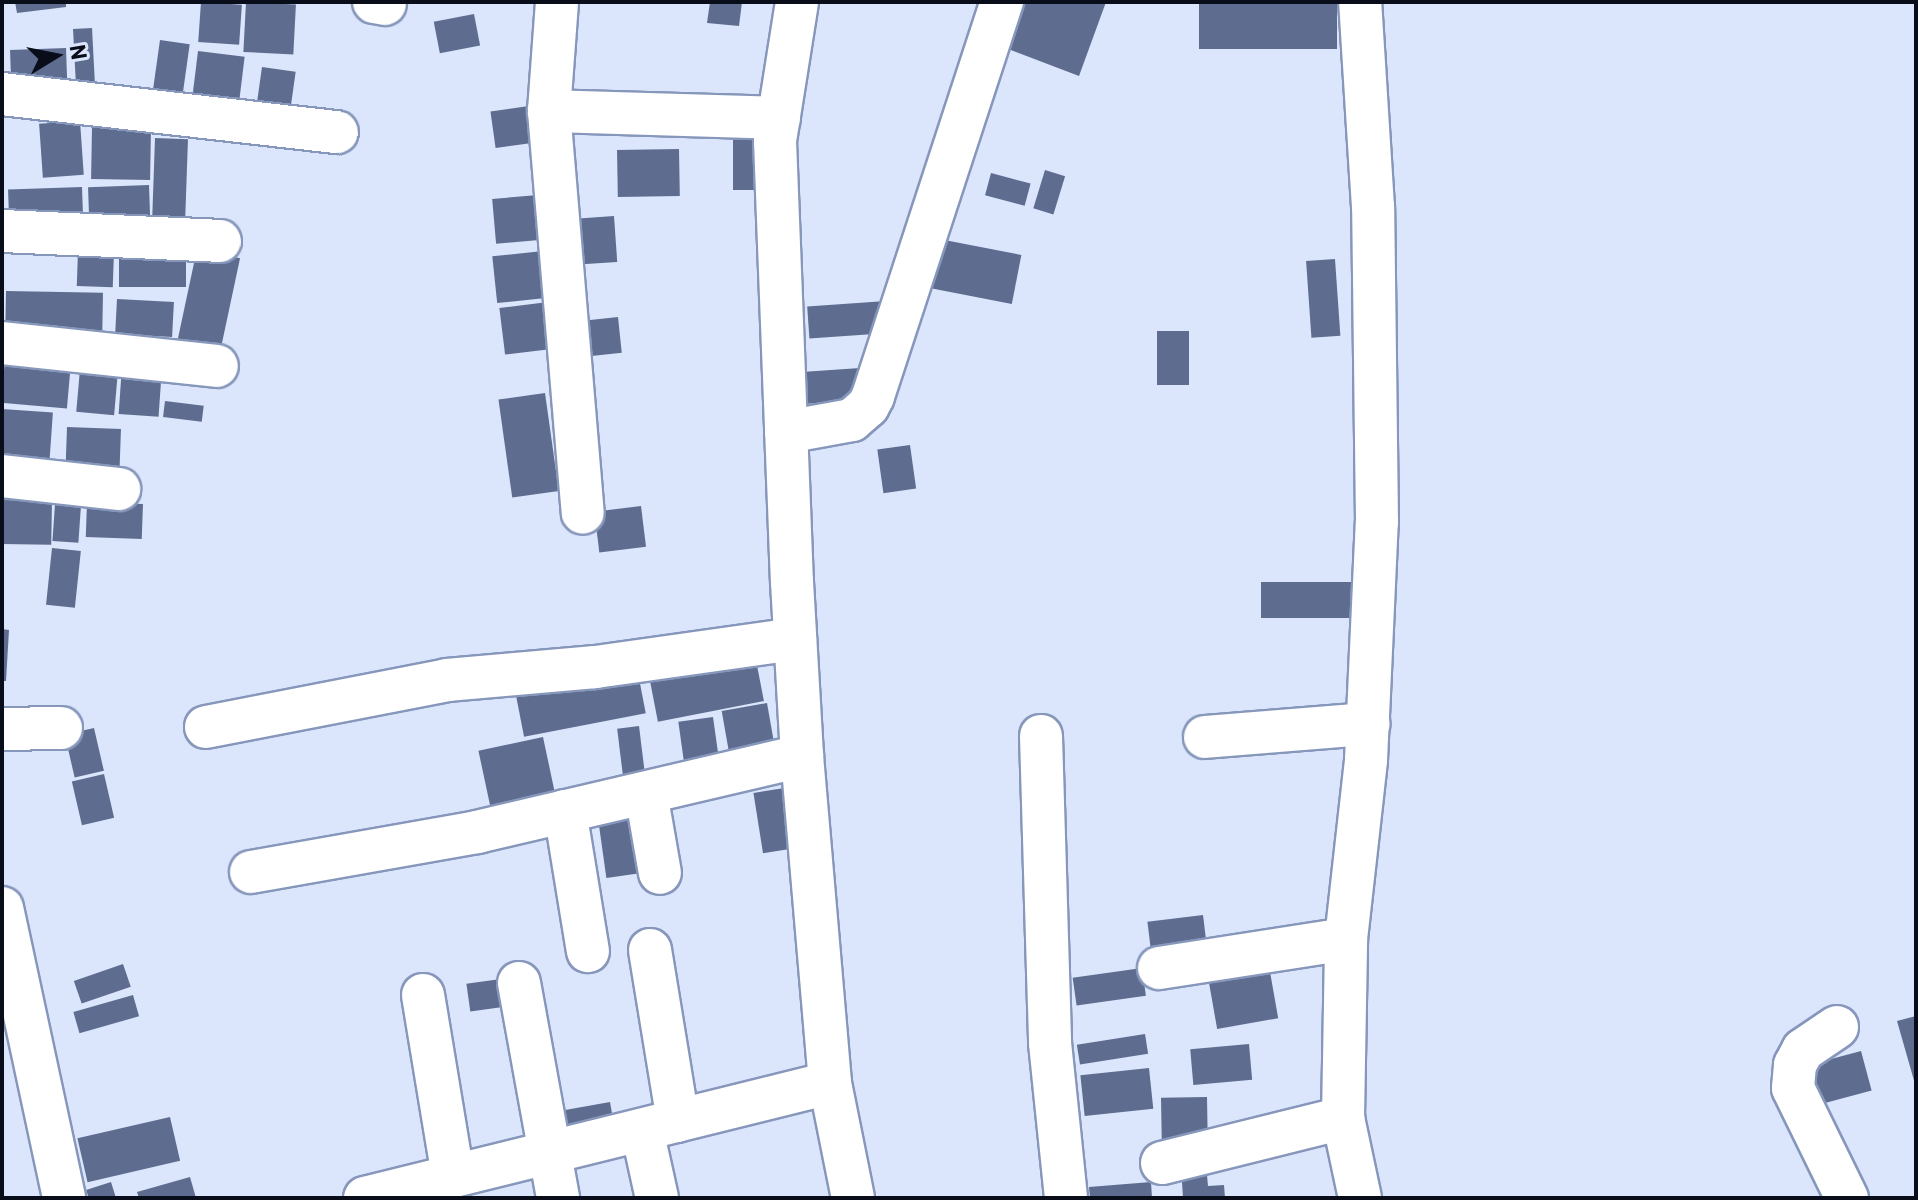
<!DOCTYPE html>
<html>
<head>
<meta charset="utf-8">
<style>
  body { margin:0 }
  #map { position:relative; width:1918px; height:1200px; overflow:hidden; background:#dbe6fd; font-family:Barlow,sans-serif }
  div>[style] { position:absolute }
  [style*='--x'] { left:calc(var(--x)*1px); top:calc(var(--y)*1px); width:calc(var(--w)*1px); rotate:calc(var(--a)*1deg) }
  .building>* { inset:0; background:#5e6d8f; transform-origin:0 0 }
  .roads { filter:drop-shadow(2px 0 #8697bb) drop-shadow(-2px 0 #8697bb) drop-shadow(0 2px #8697bb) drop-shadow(0 -2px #8697bb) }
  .minor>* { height:42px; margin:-21px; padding:0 21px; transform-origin:21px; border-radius:21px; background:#fff }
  span { translate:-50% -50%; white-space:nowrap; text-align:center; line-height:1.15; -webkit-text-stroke:6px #dbe6fd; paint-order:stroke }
  .frame { position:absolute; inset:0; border:4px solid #080d19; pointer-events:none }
  .north { position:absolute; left:16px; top:16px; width:80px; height:80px; -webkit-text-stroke:6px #dbe6fd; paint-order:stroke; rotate:80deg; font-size:22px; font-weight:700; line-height:32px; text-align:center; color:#080d19 }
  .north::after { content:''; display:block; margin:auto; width:28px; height:36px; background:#080d19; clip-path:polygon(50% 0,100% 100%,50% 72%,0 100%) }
</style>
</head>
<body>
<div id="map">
  <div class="building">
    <i style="clip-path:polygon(15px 2px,66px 2px,66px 7px,17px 13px)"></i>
    <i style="left:201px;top:2px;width:41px;height:40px;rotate:4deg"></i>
    <i style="left:246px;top:2px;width:50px;height:50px;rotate:3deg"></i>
    <i style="clip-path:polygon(710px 2px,742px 2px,739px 26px,707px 23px)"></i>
    <i style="clip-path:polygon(1020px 2px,1106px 2px,1079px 76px,1003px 47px)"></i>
    <i style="left:1199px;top:2px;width:138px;height:47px"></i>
    <i style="left:474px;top:14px;width:32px;height:41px;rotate:79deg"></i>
    <i style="left:92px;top:28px;width:55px;height:19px;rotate:87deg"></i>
    <i style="left:160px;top:40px;width:30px;height:53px;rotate:8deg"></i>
    <i style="left:66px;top:48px;width:37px;height:56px;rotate:88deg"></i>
    <i style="left:198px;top:51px;width:47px;height:46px;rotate:7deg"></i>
    <i style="left:262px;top:67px;width:34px;height:43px;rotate:8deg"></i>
    <i style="left:536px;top:105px;width:37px;height:46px;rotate:82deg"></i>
    <i style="left:80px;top:121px;width:54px;height:41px;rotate:86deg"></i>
    <i style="left:92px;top:127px;width:59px;height:52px;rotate:1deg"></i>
    <i style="left:733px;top:134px;width:26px;height:56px"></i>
    <i style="left:155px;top:138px;width:33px;height:84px;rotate:2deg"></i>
    <i style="left:679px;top:149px;width:47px;height:62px;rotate:89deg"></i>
    <i style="left:1045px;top:170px;width:21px;height:40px;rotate:17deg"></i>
    <i style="left:991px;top:173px;width:41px;height:23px;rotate:15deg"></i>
    <i style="left:149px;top:185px;width:32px;height:61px;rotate:88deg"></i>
    <i style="left:82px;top:187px;width:36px;height:74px;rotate:88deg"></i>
    <i style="left:538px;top:195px;width:45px;height:46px;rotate:85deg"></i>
    <i style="left:614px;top:216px;width:46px;height:39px;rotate:86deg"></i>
    <i style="left:934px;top:238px;width:89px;height:50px;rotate:11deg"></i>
    <i style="left:119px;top:245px;width:67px;height:42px"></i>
    <i style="left:197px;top:249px;width:44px;height:99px;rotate:12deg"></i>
    <i style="left:78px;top:251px;width:36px;height:35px;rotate:2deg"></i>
    <i style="left:543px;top:251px;width:47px;height:51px;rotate:84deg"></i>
    <i style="left:1335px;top:259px;width:77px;height:29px;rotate:86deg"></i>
    <i style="left:6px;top:291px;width:97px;height:39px;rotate:1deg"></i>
    <i style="left:117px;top:299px;width:57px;height:35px;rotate:3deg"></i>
    <i style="left:886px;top:301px;width:32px;height:79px;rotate:86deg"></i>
    <i style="left:548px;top:302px;width:47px;height:49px;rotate:83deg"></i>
    <i style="left:618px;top:317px;width:36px;height:42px;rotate:84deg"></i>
    <i style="left:1157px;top:331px;width:32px;height:54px"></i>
    <i style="left:5px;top:359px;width:66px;height:44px;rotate:5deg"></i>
    <i style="left:122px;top:366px;width:40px;height:48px;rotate:4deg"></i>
    <i style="left:860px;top:368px;width:32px;height:62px;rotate:86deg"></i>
    <i style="left:80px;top:369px;width:38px;height:43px;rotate:5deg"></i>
    <i style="left:545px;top:393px;width:99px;height:47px;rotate:82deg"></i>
    <i style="left:165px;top:401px;width:39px;height:16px;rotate:7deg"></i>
    <i style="left:2px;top:409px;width:51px;height:53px;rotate:4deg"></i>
    <i style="left:67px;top:427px;width:54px;height:48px;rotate:2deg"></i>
    <i style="left:910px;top:445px;width:44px;height:33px;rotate:82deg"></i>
    <i style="left:56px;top:490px;width:26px;height:51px;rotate:4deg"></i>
    <i style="left:2px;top:500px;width:50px;height:44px;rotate:1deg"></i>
    <i style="left:87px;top:502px;width:56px;height:35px;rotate:2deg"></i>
    <i style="left:641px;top:506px;width:41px;height:47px;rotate:83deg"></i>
    <i style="left:52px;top:548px;width:29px;height:57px;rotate:6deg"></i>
    <i style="left:1261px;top:582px;width:103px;height:36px"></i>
    <i style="clip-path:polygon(2px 629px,9px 630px,6px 681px,2px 681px)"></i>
    <i style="left:754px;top:650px;width:52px;height:108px;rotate:79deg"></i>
    <i style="left:637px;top:668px;width:46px;height:124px;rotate:79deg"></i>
    <i style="left:767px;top:703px;width:58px;height:46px;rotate:80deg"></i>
    <i style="left:713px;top:717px;width:49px;height:35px;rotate:82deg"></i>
    <i style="left:639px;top:726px;width:60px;height:22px;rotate:83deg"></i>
    <i style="left:94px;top:728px;width:44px;height:30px;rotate:77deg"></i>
    <i style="left:543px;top:737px;width:74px;height:66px;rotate:78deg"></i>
    <i style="left:104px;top:774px;width:45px;height:33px;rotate:77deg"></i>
    <i style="left:791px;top:787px;width:61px;height:38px;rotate:81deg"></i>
    <i style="left:630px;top:816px;width:58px;height:32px;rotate:82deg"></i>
    <i style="left:1203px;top:915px;width:40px;height:56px;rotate:83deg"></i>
    <i style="left:123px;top:964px;width:24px;height:52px;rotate:71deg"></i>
    <i style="left:1269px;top:966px;width:53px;height:62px;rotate:80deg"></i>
    <i style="left:1142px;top:968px;width:28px;height:70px;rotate:82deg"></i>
    <i style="left:508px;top:978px;width:28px;height:42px;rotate:82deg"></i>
    <i style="left:133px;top:995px;width:22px;height:62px;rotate:74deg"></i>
    <i style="clip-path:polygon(1916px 1016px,1916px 1084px,1915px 1084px,1897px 1021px)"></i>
    <i style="left:1145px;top:1034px;width:20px;height:69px;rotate:81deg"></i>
    <i style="left:1249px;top:1044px;width:36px;height:59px;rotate:85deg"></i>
    <i style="left:1861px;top:1051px;width:41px;height:56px;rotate:75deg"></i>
    <i style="left:1149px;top:1068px;width:41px;height:69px;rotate:84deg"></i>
    <i style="left:1207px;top:1097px;width:51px;height:46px;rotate:89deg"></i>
    <i style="left:610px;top:1102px;width:28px;height:47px;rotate:80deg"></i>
    <i style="left:170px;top:1117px;width:45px;height:95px;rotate:77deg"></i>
    <i style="clip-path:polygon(1206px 1164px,1208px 1186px,1224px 1185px,1225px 1198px,1183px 1198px,1181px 1166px)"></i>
    <i style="clip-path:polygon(190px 1177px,196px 1198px,139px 1198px,137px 1192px)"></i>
    <i style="clip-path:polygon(111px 1182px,116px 1198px,89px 1198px,86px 1190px)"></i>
    <i style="clip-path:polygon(1151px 1182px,1152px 1198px,1090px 1198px,1089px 1187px)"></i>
  </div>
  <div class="roads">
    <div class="minor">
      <i style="--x:374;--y:2;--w:11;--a:10"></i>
      <i style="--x:557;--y:2;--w:109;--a:94.2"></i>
      <i style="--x:549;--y:111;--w:230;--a:1.7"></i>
      <i style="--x:797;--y:2;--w:141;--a:99"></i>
      <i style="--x:775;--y:141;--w:441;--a:87.8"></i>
      <i style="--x:792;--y:582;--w:174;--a:86.7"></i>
      <i style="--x:802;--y:756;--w:328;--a:85.1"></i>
      <i style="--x:830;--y:1083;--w:117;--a:78.7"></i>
      <i style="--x:2;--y:94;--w:337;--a:6.5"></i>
      <i style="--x:549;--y:111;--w:403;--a:85.2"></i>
      <i style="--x:2;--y:231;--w:218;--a:2.6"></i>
      <i style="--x:2;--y:343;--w:216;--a:6.1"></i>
      <i style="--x:786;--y:432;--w:67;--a:-10.3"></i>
      <i style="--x:852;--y:420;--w:21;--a:-41"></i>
      <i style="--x:868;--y:406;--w:11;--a:-63"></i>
      <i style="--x:873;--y:396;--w:415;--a:-71.9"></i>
      <i style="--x:2;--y:476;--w:118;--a:6.3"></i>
      <i style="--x:206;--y:727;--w:246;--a:-11"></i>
      <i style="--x:447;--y:680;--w:149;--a:-5"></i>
      <i style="--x:595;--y:667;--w:202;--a:-8"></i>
      <i style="--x:2;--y:729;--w:59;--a:-1"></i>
      <i style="--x:1041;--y:736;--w:307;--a:88.3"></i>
      <i style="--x:1050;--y:1043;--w:156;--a:84.1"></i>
      <i style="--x:1205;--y:737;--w:164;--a:-4.6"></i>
      <i style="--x:646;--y:793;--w:81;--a:80.1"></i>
      <i style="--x:565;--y:811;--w:142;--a:80.7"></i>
      <i style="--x:251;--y:872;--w:230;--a:-10"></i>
      <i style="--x:477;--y:832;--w:334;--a:-13.2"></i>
      <i style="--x:2;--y:908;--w:297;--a:77.9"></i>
      <i style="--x:650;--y:950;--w:173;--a:80.7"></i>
      <i style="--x:1159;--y:968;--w:189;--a:-8.8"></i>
      <i style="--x:519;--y:983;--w:219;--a:79.7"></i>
      <i style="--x:423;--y:995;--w:183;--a:80.6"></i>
      <i style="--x:1837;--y:1027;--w:41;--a:145.9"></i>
      <i style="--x:1803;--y:1050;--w:17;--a:118"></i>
      <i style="--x:1795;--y:1065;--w:23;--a:95"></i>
      <i style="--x:1793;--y:1088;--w:123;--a:63.9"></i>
      <i style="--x:642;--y:1130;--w:70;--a:77.6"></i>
      <i style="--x:1162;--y:1163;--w:187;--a:-14"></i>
      <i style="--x:365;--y:1198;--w:479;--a:-13.9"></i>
      <i style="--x:1360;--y:1198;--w:82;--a:-102"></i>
      <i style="--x:1343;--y:1118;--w:179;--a:-89"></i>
      <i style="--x:1346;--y:939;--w:180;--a:-83.6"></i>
      <i style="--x:1366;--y:760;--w:238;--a:-87.4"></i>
      <i style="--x:1377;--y:522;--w:315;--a:-90.7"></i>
      <i style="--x:1373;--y:207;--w:205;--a:-93.6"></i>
    </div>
  </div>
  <div class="frame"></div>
  <div class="north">N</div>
</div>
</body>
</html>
